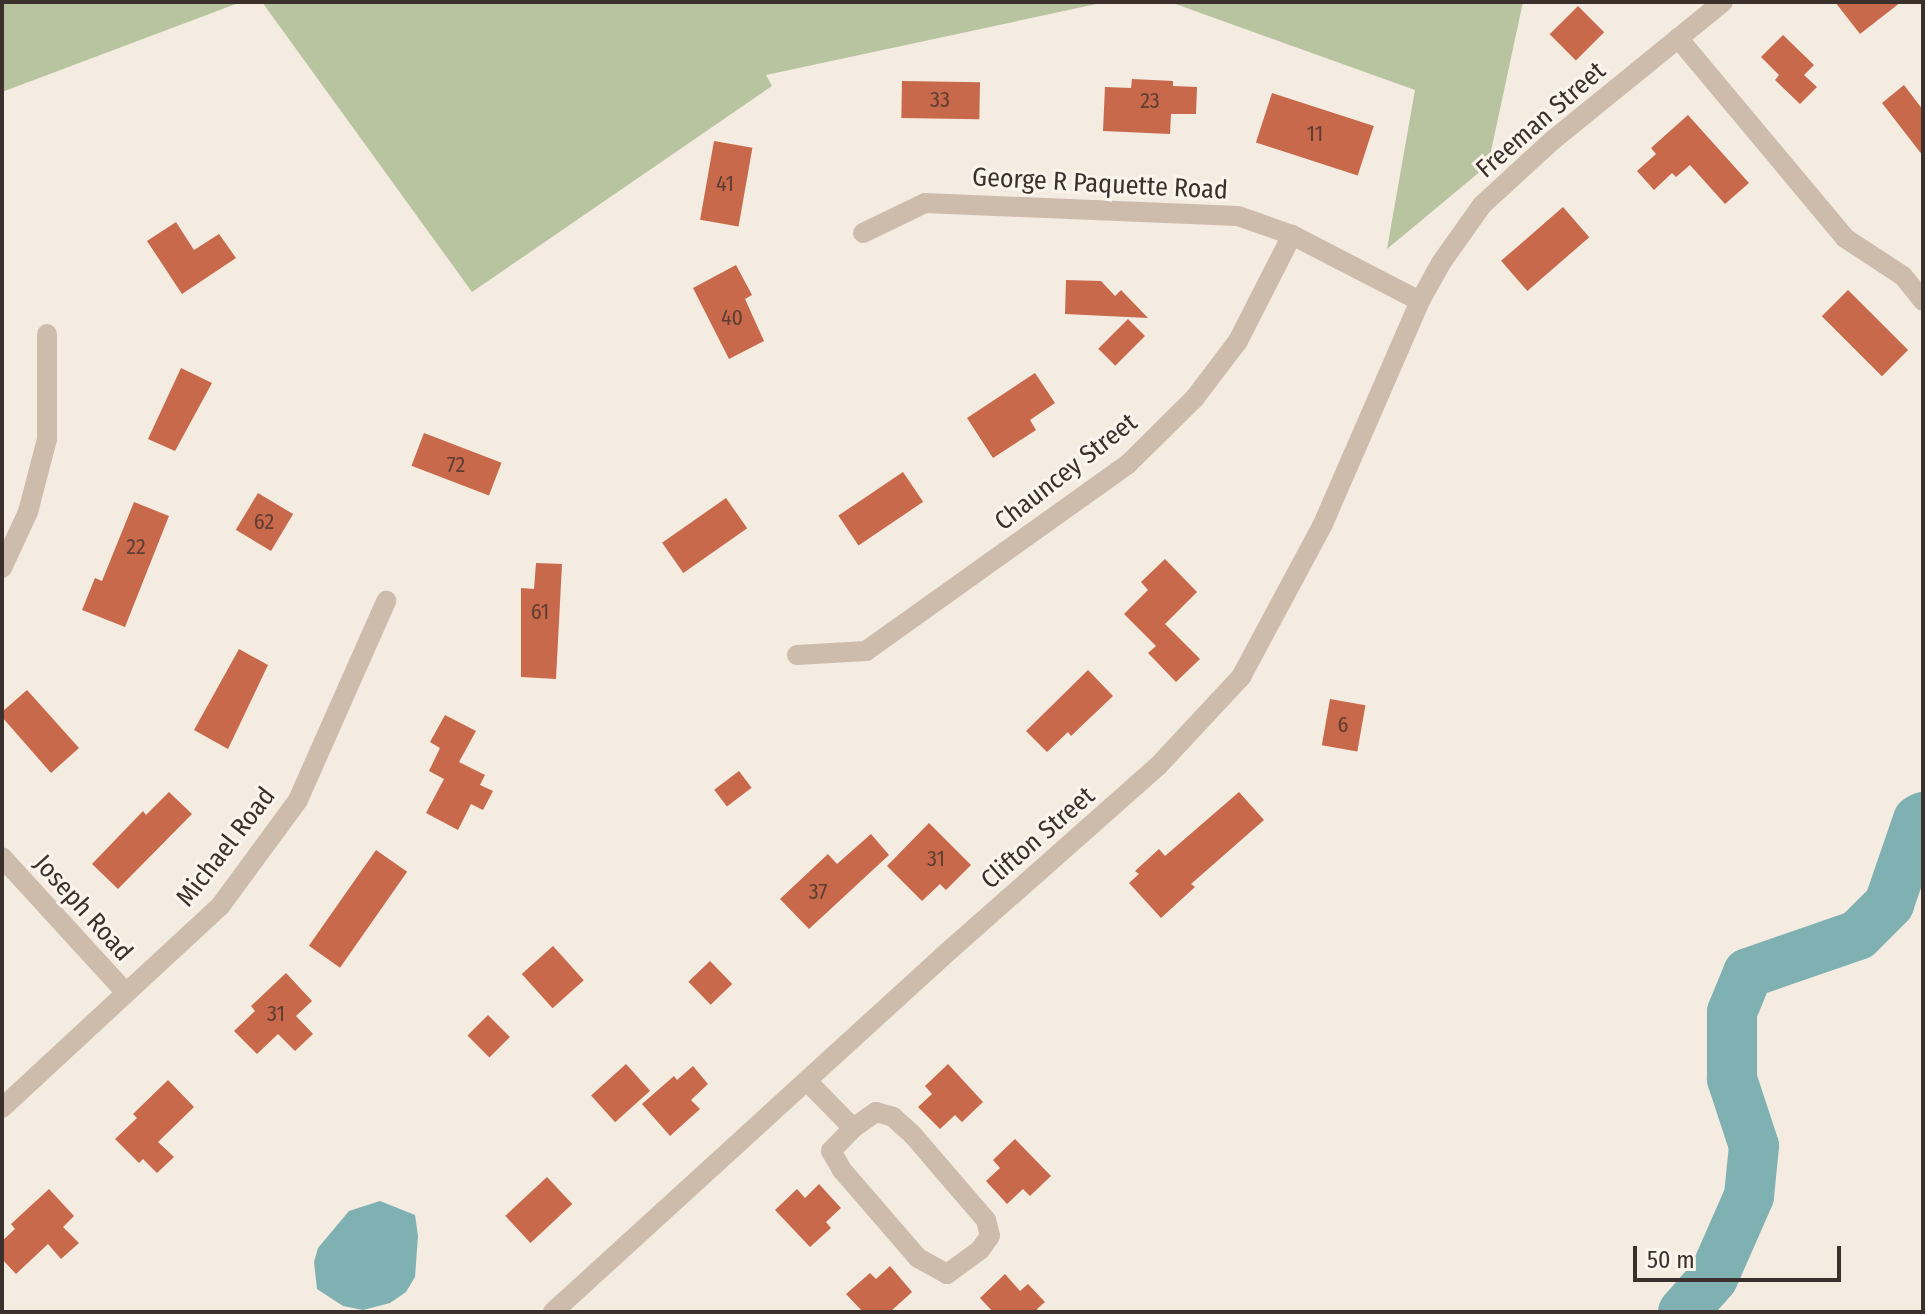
<!DOCTYPE html>
<html>
<head>
<meta charset="utf-8">
<style>
  body { margin:0 }
  #map { position:relative; width:1925px; height:1314px; overflow:hidden; background:#f4ebe1; font-family:"Fira Sans Condensed",sans-serif }
  div>[style] { position:absolute }
  [style*='--x'] { left:calc(var(--x)*1px); top:calc(var(--y)*1px); width:calc(var(--w)*1px); rotate:calc(var(--a)*1deg) }
  .green>* { inset:0; background:#b8c4a0 }
  .water>* { inset:0; background:#7fb0b2 }
  .river>* { height:50px; margin:-25px; padding:0 25px; transform-origin:25px; border-radius:25px; background:#7fb0b2 }
  .building>* { inset:0; background:#c8694b; transform-origin:0 0 }
  .minor>* { height:20px; margin:-10px; padding:0 10px; transform-origin:10px; border-radius:10px; background:#cdbbac }
  span { translate:-50% -50%; white-space:nowrap; text-align:center; line-height:1.15; -webkit-text-stroke:6px #fbf5ee; paint-order:stroke }
  .number-label { font-size:22px; color:#5e3e33 }
  .number-label span { -webkit-text-stroke-width:0 }
  .street-label { font-size:26px; color:#3b302b }
  .frame { position:absolute; inset:0; border:4px solid #3b302b; pointer-events:none }
  .scale { position:absolute; left:1633px; top:1246px; width:208px; height:36px; box-sizing:border-box; border:4px solid #3b302b; border-top:0; padding-left:10px; font-size:24px; line-height:28px; white-space:nowrap; color:#3b302b; -webkit-text-stroke:6px #fbf5ee; paint-order:stroke }
</style>
</head>
<body>
<div id="map">
  <div class="green">
    <i style="clip-path:polygon(2px 2px,241px 2px,2px 92px)"></i>
    <i style="clip-path:polygon(262px 2px,1106px 2px,766px 75px,772px 86px,472px 292px)"></i>
    <i style="clip-path:polygon(1170px 2px,1523px 2px,1488px 165px,1387px 249px,1415px 90px)"></i>
  </div>
  <div class="water">
    <i style="clip-path:polygon(380px 1201px,415px 1215px,418px 1236px,415px 1277px,406px 1292px,390px 1303px,363px 1310px,343px 1306px,317px 1289px,314px 1262px,318px 1248px,349px 1211px)"></i>
  </div>
  <div class="river">
    <i style="--x:1683;--y:1312;--w:45;--a:-48.6"></i>
    <i style="--x:1713;--y:1278;--w:90;--a:-66.3"></i>
    <i style="--x:1749;--y:1196;--w:50;--a:-84.3"></i>
    <i style="--x:1754;--y:1146;--w:71;--a:-108.2"></i>
    <i style="--x:1732;--y:1079;--w:67;--a:-90"></i>
    <i style="--x:1732;--y:1012;--w:42;--a:-67.7"></i>
    <i style="--x:1748;--y:973;--w:116;--a:-19.1"></i>
    <i style="--x:1858;--y:935;--w:44;--a:-45"></i>
    <i style="--x:1889;--y:904;--w:89;--a:-71"></i>
    <i style="--x:1918;--y:820;--w:6;--a:-31"></i>
  </div>
  <div class="building">
    <i style="clip-path:polygon(1835px 2px,1901px 2px,1860px 34px)"></i>
    <i style="left:1578px;top:6px;width:37px;height:40px;rotate:45deg"></i>
    <i style="clip-path:polygon(1783px 35px,1814px 65px,1804px 75px,1817px 87px,1800px 104px,1775px 80px,1779px 75px,1761px 57px)"></i>
    <i style="clip-path:polygon(1132px 79px,1173px 81px,1173px 86px,1197px 87px,1196px 114px,1171px 114px,1170px 134px,1103px 131px,1105px 87px,1131px 88px)"></i>
    <i style="left:902px;top:81px;width:78px;height:37px;rotate:1deg"></i>
    <i style="clip-path:polygon(1904px 85px,1923px 110px,1923px 156px,1882px 103px)"></i>
    <i style="left:1272px;top:93px;width:107px;height:52px;rotate:18deg"></i>
    <i style="clip-path:polygon(1688px 115px,1749px 183px,1725px 204px,1690px 165px,1676px 177px,1672px 173px,1654px 190px,1637px 171px,1656px 154px,1651px 148px)"></i>
    <i style="left:714px;top:141px;width:39px;height:80px;rotate:10deg"></i>
    <i style="left:1563px;top:207px;width:40px;height:82px;rotate:49deg"></i>
    <i style="clip-path:polygon(176px 222px,194px 250px,219px 234px,236px 258px,182px 294px,147px 241px)"></i>
    <i style="clip-path:polygon(736px 265px,752px 295px,745px 299px,764px 341px,729px 359px,693px 288px)"></i>
    <i style="clip-path:polygon(1066px 280px,1101px 281px,1115px 296px,1121px 290px,1148px 318px,1065px 314px)"></i>
    <i style="left:1848px;top:290px;width:85px;height:37px;rotate:45deg"></i>
    <i style="left:1128px;top:319px;width:24px;height:42px;rotate:45deg"></i>
    <i style="clip-path:polygon(181px 368px,212px 383px,175px 451px,148px 439px)"></i>
    <i style="clip-path:polygon(1035px 373px,1055px 403px,1030px 420px,1036px 430px,993px 458px,967px 418px)"></i>
    <i style="left:424px;top:433px;width:83px;height:35px;rotate:21deg"></i>
    <i style="left:903px;top:472px;width:36px;height:78px;rotate:56deg"></i>
    <i style="left:258px;top:493px;width:41px;height:43px;rotate:31deg"></i>
    <i style="left:726px;top:498px;width:37px;height:78px;rotate:55deg"></i>
    <i style="clip-path:polygon(134px 502px,169px 516px,125px 627px,82px 610px,95px 578px,102px 581px)"></i>
    <i style="clip-path:polygon(1165px 559px,1197px 592px,1165px 624px,1200px 659px,1176px 682px,1148px 653px,1156px 646px,1124px 614px,1148px 590px,1141px 582px)"></i>
    <i style="clip-path:polygon(536px 563px,562px 564px,556px 679px,521px 677px,521px 588px,534px 589px)"></i>
    <i style="clip-path:polygon(239px 649px,268px 665px,228px 749px,194px 730px)"></i>
    <i style="clip-path:polygon(1088px 670px,1113px 696px,1071px 736px,1068px 732px,1047px 752px,1026px 731px)"></i>
    <i style="clip-path:polygon(27px 690px,79px 748px,51px 773px,2px 717px,2px 712px)"></i>
    <i style="left:1330px;top:699px;width:36px;height:47px;rotate:10deg"></i>
    <i style="clip-path:polygon(445px 715px,476px 731px,459px 762px,485px 775px,480px 785px,493px 791px,483px 810px,471px 804px,458px 830px,426px 813px,444px 779px,429px 771px,440px 748px,430px 742px)"></i>
    <i style="left:739px;top:771px;width:21px;height:31px;rotate:53deg"></i>
    <i style="clip-path:polygon(169px 792px,192px 814px,118px 889px,92px 864px,143px 811px,146px 815px)"></i>
    <i style="clip-path:polygon(1239px 792px,1264px 820px,1191px 884px,1195px 887px,1161px 918px,1129px 883px,1139px 874px,1135px 871px,1159px 849px,1165px 856px)"></i>
    <i style="clip-path:polygon(929px 823px,971px 865px,946px 890px,940px 884px,922px 901px,887px 866px)"></i>
    <i style="clip-path:polygon(871px 834px,889px 855px,809px 929px,780px 899px,828px 854px,837px 864px)"></i>
    <i style="left:376px;top:850px;width:38px;height:117px;rotate:35deg"></i>
    <i style="left:553px;top:946px;width:46px;height:42px;rotate:48deg"></i>
    <i style="left:710px;top:961px;width:32px;height:30px;rotate:46deg"></i>
    <i style="clip-path:polygon(286px 973px,312px 1001px,296px 1016px,313px 1034px,295px 1051px,278px 1034px,257px 1054px,234px 1031px,255px 1011px,251px 1006px)"></i>
    <i style="left:488px;top:1015px;width:31px;height:29px;rotate:45deg"></i>
    <i style="left:626px;top:1064px;width:36px;height:47px;rotate:48deg"></i>
    <i style="clip-path:polygon(948px 1064px,983px 1102px,962px 1122px,955px 1115px,940px 1129px,918px 1107px,932px 1094px,925px 1086px)"></i>
    <i style="clip-path:polygon(693px 1066px,708px 1084px,691px 1100px,700px 1109px,670px 1136px,642px 1104px,674px 1076px,677px 1080px)"></i>
    <i style="clip-path:polygon(168px 1080px,194px 1107px,158px 1142px,174px 1157px,157px 1173px,143px 1159px,139px 1163px,115px 1139px,137px 1118px,133px 1114px)"></i>
    <i style="clip-path:polygon(1015px 1139px,1051px 1176px,1030px 1196px,1023px 1189px,1007px 1204px,986px 1181px,1000px 1168px,993px 1160px)"></i>
    <i style="left:547px;top:1177px;width:37px;height:57px;rotate:47deg"></i>
    <i style="clip-path:polygon(819px 1184px,841px 1208px,826px 1222px,831px 1228px,810px 1247px,775px 1210px,797px 1189px,805px 1198px)"></i>
    <i style="clip-path:polygon(49px 1189px,74px 1216px,63px 1227px,79px 1243px,61px 1259px,48px 1244px,16px 1274px,2px 1259px,2px 1241px,15px 1229px,11px 1224px)"></i>
    <i style="clip-path:polygon(890px 1266px,912px 1292px,890px 1312px,863px 1312px,846px 1294px,870px 1273px,876px 1279px)"></i>
    <i style="clip-path:polygon(1005px 1274px,1020px 1291px,1028px 1284px,1045px 1302px,1037px 1309px,1039px 1312px,993px 1312px,980px 1298px)"></i>
  </div>
  <div class="minor">
    <i style="--x:1678;--y:38;--w:261;--a:50.1"></i>
    <i style="--x:1845;--y:238;--w:69;--a:33.2"></i>
    <i style="--x:1903;--y:276;--w:32;--a:51"></i>
    <i style="--x:863;--y:233;--w:69;--a:-25.8"></i>
    <i style="--x:925;--y:203;--w:313;--a:2.4"></i>
    <i style="--x:1238;--y:216;--w:57;--a:19.4"></i>
    <i style="--x:1292;--y:235;--w:144;--a:27.3"></i>
    <i style="--x:2;--y:568;--w:62;--a:-65.1"></i>
    <i style="--x:28;--y:512;--w:75;--a:-75.4"></i>
    <i style="--x:47;--y:439;--w:105;--a:-90"></i>
    <i style="--x:797;--y:655;--w:69;--a:-3.3"></i>
    <i style="--x:866;--y:651;--w:322;--a:-35.5"></i>
    <i style="--x:1128;--y:464;--w:93;--a:-44.6"></i>
    <i style="--x:1194;--y:399;--w:73;--a:-52.8"></i>
    <i style="--x:1238;--y:341;--w:119;--a:-63"></i>
    <i style="--x:2;--y:857;--w:184;--a:47.6"></i>
    <i style="--x:807;--y:1081;--w:66;--a:45.6"></i>
    <i style="--x:853;--y:1128;--w:28;--a:-35"></i>
    <i style="--x:876;--y:1112;--w:18;--a:16"></i>
    <i style="--x:893;--y:1117;--w:25;--a:42"></i>
    <i style="--x:912;--y:1134;--w:113;--a:49.3"></i>
    <i style="--x:986;--y:1220;--w:16;--a:76"></i>
    <i style="--x:990;--y:1236;--w:17;--a:126"></i>
    <i style="--x:980;--y:1250;--w:41;--a:144"></i>
    <i style="--x:947;--y:1274;--w:33;--a:-151"></i>
    <i style="--x:918;--y:1258;--w:116;--a:-130.8"></i>
    <i style="--x:842;--y:1170;--w:22;--a:-120"></i>
    <i style="--x:831;--y:1151;--w:32;--a:-46"></i>
    <i style="--x:2;--y:1108;--w:299;--a:-42.8"></i>
    <i style="--x:221;--y:905;--w:130;--a:-53.7"></i>
    <i style="--x:298;--y:800;--w:218;--a:-66.1"></i>
    <i style="--x:553;--y:1312;--w:527;--a:-42.38"></i>
    <i style="--x:942;--y:957;--w:288;--a:-41.5"></i>
    <i style="--x:1158;--y:766;--w:122;--a:-47"></i>
    <i style="--x:1241;--y:677;--w:174;--a:-61.8"></i>
    <i style="--x:1323;--y:524;--w:243;--a:-66.5"></i>
    <i style="--x:1420;--y:301;--w:43;--a:-61.1"></i>
    <i style="--x:1441;--y:263;--w:71;--a:-54.7"></i>
    <i style="--x:1482;--y:205;--w:96;--a:-42.5"></i>
    <i style="--x:1553;--y:140;--w:219;--a:-39.1"></i>
  </div>
  <div class="number-label">
    <span style="left:940px;top:100px">33</span>
    <span style="left:1150px;top:101px">23</span>
    <span style="left:1315px;top:134px">11</span>
    <span style="left:725px;top:184px">41</span>
    <span style="left:732px;top:318px">40</span>
    <span style="left:456px;top:465px">72</span>
    <span style="left:264px;top:522px">62</span>
    <span style="left:136px;top:547px">22</span>
    <span style="left:540px;top:612px">61</span>
    <span style="left:1343px;top:725px">6</span>
    <span style="left:936px;top:859px">31</span>
    <span style="left:818px;top:892px">37</span>
    <span style="left:276px;top:1014px">31</span>
  </div>
  <div class="street-label">
    <span style="left:1541px;top:120px;rotate:-41deg">Freeman Street</span>
    <span style="left:1100px;top:184px;rotate:3deg">George R Paquette Road</span>
    <span style="left:1066px;top:472px;rotate:-38deg">Chauncey Street</span>
    <span style="left:1038px;top:838px;rotate:-41deg">Clifton Street</span>
    <span style="left:226px;top:847px;rotate:-52deg">Michael Road</span>
    <span style="left:83px;top:908px;rotate:48deg">Joseph Road</span>
  </div>
  <div class="frame"></div>
  <div class="scale">50 m</div>
</div>
</body>
</html>
